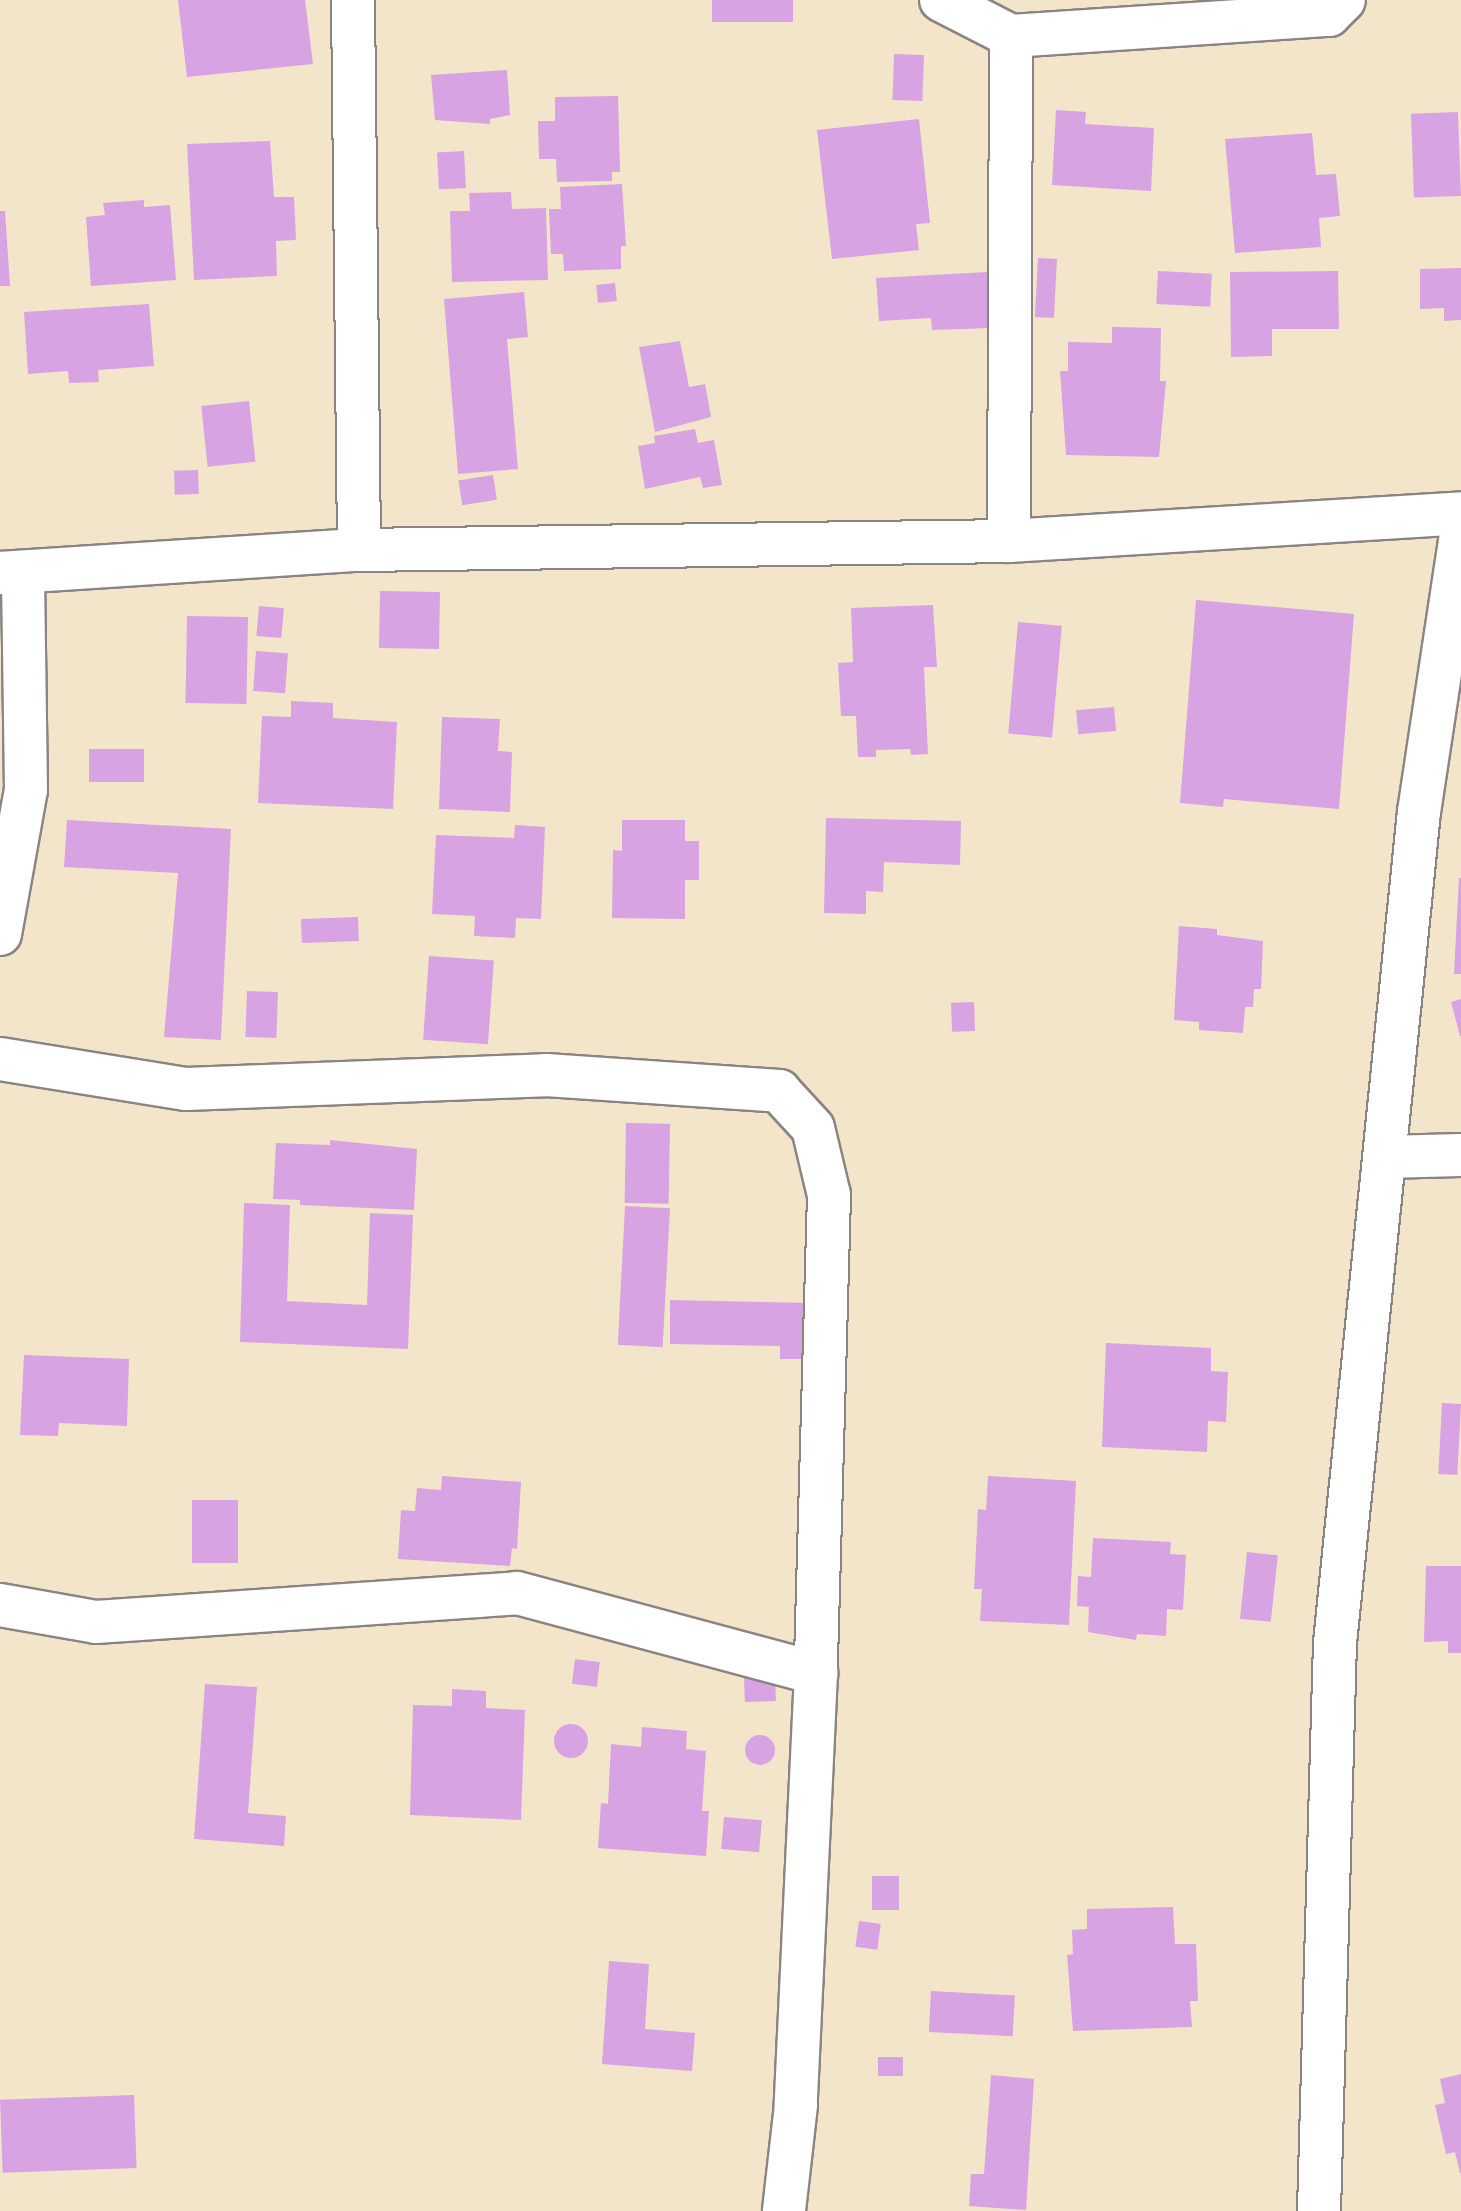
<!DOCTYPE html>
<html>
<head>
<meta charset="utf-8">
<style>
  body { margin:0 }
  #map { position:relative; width:1461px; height:2211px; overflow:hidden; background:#f3e5ca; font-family:"Architects Daughter",sans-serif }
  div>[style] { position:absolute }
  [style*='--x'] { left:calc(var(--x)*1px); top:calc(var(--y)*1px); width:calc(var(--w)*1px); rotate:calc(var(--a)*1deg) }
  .building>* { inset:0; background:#d8a3e2; transform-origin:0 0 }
  .round { border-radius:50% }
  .roads { filter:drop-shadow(2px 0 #8a8482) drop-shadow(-2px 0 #8a8482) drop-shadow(0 2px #8a8482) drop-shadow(0 -2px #8a8482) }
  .minor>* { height:42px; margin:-21px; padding:0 21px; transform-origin:21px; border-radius:21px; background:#fff }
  span { translate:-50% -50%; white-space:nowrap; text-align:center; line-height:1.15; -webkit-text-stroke:6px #fdfcf7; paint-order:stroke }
</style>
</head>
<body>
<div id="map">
  <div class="building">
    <i style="clip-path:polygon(178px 0,305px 0,313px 64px,187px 77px)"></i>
    <i style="left:712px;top:0;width:81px;height:22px"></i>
    <i style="left:894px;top:54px;width:30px;height:46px;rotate:2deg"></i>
    <i style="clip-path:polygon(507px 70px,510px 115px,490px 119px,490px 124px,435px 120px,431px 75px)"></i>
    <i style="clip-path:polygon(618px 96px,620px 172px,612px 172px,612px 181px,557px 182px,556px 159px,539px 159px,538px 121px,555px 121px,555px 97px)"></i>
    <i style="clip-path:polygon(1056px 110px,1086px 112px,1085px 124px,1154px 128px,1151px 191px,1052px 185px)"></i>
    <i style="left:1458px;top:112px;width:84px;height:47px;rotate:88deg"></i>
    <i style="clip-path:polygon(919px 119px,930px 223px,916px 224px,919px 250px,832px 259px,817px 130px)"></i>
    <i style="clip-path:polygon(1312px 133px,1316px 175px,1336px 174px,1340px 216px,1319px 218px,1321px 247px,1235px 253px,1225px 139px)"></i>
    <i style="clip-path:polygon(270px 141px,274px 197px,294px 197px,296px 240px,276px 241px,277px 276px,194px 280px,187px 144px)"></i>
    <i style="left:464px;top:151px;width:37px;height:27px;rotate:87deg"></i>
    <i style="clip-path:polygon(622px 184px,626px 246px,621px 246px,621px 269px,564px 271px,563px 254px,551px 254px,549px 209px,561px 209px,560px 187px)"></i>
    <i style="clip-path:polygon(511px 192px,512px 209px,546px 208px,548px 280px,452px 282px,450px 211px,470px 211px,469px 193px)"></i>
    <i style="clip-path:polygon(144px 200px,144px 207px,170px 205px,176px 280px,91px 286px,86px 217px,105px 215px,103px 203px)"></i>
    <i style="clip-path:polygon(0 211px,5px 211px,10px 286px,0 286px)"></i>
    <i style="left:1038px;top:258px;width:19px;height:59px;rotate:3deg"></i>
    <i style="clip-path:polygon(1461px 268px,1461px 320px,1444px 321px,1444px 308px,1420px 309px,1420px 269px)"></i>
    <i style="left:1158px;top:271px;width:54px;height:33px;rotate:3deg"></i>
    <i style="clip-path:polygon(1338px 271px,1339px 329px,1272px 329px,1272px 356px,1231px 357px,1230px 272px)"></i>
    <i style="clip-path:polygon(988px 272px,991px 328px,932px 330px,931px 318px,879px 321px,876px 278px)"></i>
    <i style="left:615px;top:283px;width:18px;height:19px;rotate:84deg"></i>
    <i style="clip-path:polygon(524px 292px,528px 337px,507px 339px,518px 469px,458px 474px,444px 299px)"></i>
    <i style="clip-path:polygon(149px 304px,154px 366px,98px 370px,99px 382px,69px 383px,68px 371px,28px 374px,24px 312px)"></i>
    <i style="clip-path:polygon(1112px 327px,1161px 328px,1160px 381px,1166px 381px,1159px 457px,1066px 455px,1060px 371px,1068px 371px,1068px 342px,1112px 343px)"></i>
    <i style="clip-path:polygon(680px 341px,689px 387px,705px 384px,711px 417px,655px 432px,639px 347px)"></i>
    <i style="left:249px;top:401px;width:61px;height:48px;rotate:84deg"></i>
    <i style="clip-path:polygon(695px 429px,698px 443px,714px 440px,722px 485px,703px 488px,700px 477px,645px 489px,638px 446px,655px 443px,654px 436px)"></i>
    <i style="left:198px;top:470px;width:24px;height:24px;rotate:88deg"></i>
    <i style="left:493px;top:475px;width:25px;height:35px;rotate:81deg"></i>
    <i style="left:380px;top:591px;width:60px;height:57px;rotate:1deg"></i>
    <i style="clip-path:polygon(1196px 600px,1354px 614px,1339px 809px,1224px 799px,1223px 807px,1180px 803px)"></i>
    <i style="clip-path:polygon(933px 605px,937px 667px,924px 667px,928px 754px,911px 755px,910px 749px,876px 750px,876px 757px,858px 757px,856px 716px,841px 716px,838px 663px,853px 662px,851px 608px)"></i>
    <i style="left:259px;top:606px;width:25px;height:30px;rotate:5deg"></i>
    <i style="left:187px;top:616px;width:61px;height:87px;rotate:1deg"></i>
    <i style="left:1018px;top:622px;width:44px;height:112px;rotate:5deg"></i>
    <i style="left:256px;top:651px;width:32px;height:40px;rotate:4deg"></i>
    <i style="clip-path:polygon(291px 701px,333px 703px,333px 718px,397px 722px,393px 809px,258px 803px,262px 716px,291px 717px)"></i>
    <i style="left:1114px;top:707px;width:24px;height:38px;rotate:85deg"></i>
    <i style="clip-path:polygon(442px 717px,500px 719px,498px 751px,512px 752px,510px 812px,439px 809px)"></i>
    <i style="left:89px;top:749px;width:55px;height:33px"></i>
    <i style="clip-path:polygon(826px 818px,961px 821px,960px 865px,884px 862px,883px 892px,866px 891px,866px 914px,824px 913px)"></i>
    <i style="clip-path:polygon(67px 820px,231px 829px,221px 1040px,164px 1037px,178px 873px,64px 867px)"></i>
    <i style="clip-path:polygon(622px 820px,685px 820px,685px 841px,699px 841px,699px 880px,685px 880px,685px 919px,612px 918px,613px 850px,622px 851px)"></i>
    <i style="clip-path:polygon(515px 825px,545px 827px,541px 919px,516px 918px,515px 938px,474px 936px,475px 916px,432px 914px,436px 835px,514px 838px)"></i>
    <i style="clip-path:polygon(1459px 878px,1461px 878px,1461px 974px,1454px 974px)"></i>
    <i style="left:358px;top:917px;width:24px;height:57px;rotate:88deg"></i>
    <i style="clip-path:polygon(1179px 926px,1217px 929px,1217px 935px,1263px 941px,1261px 989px,1254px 989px,1253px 1007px,1245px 1007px,1243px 1033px,1199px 1030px,1199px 1022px,1174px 1020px)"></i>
    <i style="left:429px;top:956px;width:65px;height:84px;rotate:4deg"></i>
    <i style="left:247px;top:991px;width:31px;height:46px;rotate:2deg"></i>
    <i style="clip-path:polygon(1461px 999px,1461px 1036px,1460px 1036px,1451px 1002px)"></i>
    <i style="left:974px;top:1002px;width:29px;height:23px;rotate:88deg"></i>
    <i style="left:626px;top:1123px;width:44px;height:80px;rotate:1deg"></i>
    <i style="clip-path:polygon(330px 1140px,417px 1149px,414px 1210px,300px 1205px,300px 1200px,273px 1199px,276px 1143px,330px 1145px)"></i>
    <i style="clip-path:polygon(244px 1203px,290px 1205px,287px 1301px,367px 1305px,370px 1213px,413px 1215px,408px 1349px,240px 1342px)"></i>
    <i style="left:625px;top:1206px;width:45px;height:139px;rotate:3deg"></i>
    <i style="clip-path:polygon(670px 1300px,812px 1303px,811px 1359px,780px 1359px,780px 1346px,670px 1344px)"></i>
    <i style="clip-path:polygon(1106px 1343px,1211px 1348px,1211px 1371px,1228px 1372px,1226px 1422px,1208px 1421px,1207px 1452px,1102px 1447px)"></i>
    <i style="clip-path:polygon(24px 1355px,129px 1359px,127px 1426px,59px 1423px,58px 1436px,20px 1435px)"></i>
    <i style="left:1442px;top:1403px;width:19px;height:71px;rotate:3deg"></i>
    <i style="clip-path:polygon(442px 1476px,521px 1482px,517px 1549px,512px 1548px,510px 1566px,398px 1559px,401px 1510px,415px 1511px,417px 1488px,441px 1490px)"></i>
    <i style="clip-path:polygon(988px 1476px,1076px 1481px,1069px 1625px,980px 1621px,982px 1589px,974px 1589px,978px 1509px,986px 1510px)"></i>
    <i style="left:192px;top:1500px;width:46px;height:63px"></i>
    <i style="clip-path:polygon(1093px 1538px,1171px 1542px,1170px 1554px,1186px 1555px,1183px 1610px,1167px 1609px,1166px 1636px,1137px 1634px,1136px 1640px,1088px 1632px,1089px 1607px,1077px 1606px,1078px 1576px,1091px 1577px)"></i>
    <i style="left:1247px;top:1552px;width:31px;height:67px;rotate:6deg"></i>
    <i style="clip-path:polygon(1426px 1566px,1461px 1566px,1461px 1653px,1448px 1653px,1448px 1641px,1424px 1642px)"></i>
    <i style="left:575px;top:1659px;width:25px;height:25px;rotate:7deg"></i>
    <i style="left:775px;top:1676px;width:25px;height:31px;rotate:88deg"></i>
    <i style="clip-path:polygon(205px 1684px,257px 1687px,248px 1813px,286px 1816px,284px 1846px,194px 1839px)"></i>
    <i style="clip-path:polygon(452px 1689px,486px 1691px,486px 1708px,525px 1710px,521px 1820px,410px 1815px,413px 1705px,452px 1706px)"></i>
    <i class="round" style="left:554px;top:1724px;width:34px;height:34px"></i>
    <i style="clip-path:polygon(642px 1727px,687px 1731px,686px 1749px,706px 1751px,702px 1811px,709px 1811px,706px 1856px,598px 1848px,601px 1803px,608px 1804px,611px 1744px,641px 1747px)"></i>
    <i class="round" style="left:745px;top:1735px;width:30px;height:30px"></i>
    <i style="left:724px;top:1817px;width:38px;height:32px;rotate:5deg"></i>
    <i style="left:899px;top:1876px;width:34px;height:27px;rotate:90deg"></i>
    <i style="clip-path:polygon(1173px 1907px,1175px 1944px,1196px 1944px,1198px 2001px,1190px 2001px,1192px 2027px,1073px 2031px,1067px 1955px,1073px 1954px,1072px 1930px,1087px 1929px,1087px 1909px)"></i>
    <i style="left:859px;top:1921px;width:22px;height:26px;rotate:8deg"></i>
    <i style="clip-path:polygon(609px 1961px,649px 1964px,645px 2029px,695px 2033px,692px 2071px,602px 2064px)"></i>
    <i style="left:931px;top:1991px;width:84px;height:41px;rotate:3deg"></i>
    <i style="left:878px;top:2057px;width:25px;height:19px"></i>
    <i style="clip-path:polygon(1461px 2074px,1461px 2173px,1460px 2173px,1455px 2152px,1446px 2154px,1435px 2105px,1445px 2103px,1440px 2079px)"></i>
    <i style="clip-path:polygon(991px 2075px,1034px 2079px,1026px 2210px,969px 2206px,971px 2174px,984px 2174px)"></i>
    <i style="left:134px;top:2095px;width:73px;height:134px;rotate:88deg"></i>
  </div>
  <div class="roads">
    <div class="minor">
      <i style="--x:353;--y:0;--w:550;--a:89.37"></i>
      <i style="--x:941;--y:0;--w:79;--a:27.2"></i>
      <i style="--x:1011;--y:36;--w:319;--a:-3.8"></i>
      <i style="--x:1329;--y:15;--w:21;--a:-45"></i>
      <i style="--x:1009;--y:541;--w:505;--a:-89.77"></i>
      <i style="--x:0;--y:573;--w:360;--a:-3.7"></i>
      <i style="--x:359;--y:550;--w:650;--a:-0.79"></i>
      <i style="--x:1009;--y:541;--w:453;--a:-3.5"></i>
      <i style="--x:0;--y:934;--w:146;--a:-79.8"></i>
      <i style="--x:26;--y:790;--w:218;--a:-90.8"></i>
      <i style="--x:0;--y:1059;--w:188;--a:9.2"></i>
      <i style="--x:186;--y:1089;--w:360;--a:-2.2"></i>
      <i style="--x:546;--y:1075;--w:234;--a:3.9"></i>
      <i style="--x:779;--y:1091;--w:50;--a:47.4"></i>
      <i style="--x:813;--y:1128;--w:69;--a:76.6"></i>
      <i style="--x:829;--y:1195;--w:478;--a:91.6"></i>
      <i style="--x:816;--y:1673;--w:432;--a:92.7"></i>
      <i style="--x:796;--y:2105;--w:107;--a:96.5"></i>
      <i style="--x:1388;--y:1157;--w:73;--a:-1.6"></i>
      <i style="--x:0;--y:1605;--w:97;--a:10"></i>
      <i style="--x:96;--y:1622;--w:422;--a:-3.9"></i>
      <i style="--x:517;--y:1593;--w:310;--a:15"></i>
      <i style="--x:1319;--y:2211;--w:568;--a:-88.39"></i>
      <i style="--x:1335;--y:1643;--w:835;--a:-84.23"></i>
      <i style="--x:1419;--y:812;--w:282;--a:-81.4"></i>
    </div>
  </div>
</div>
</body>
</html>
